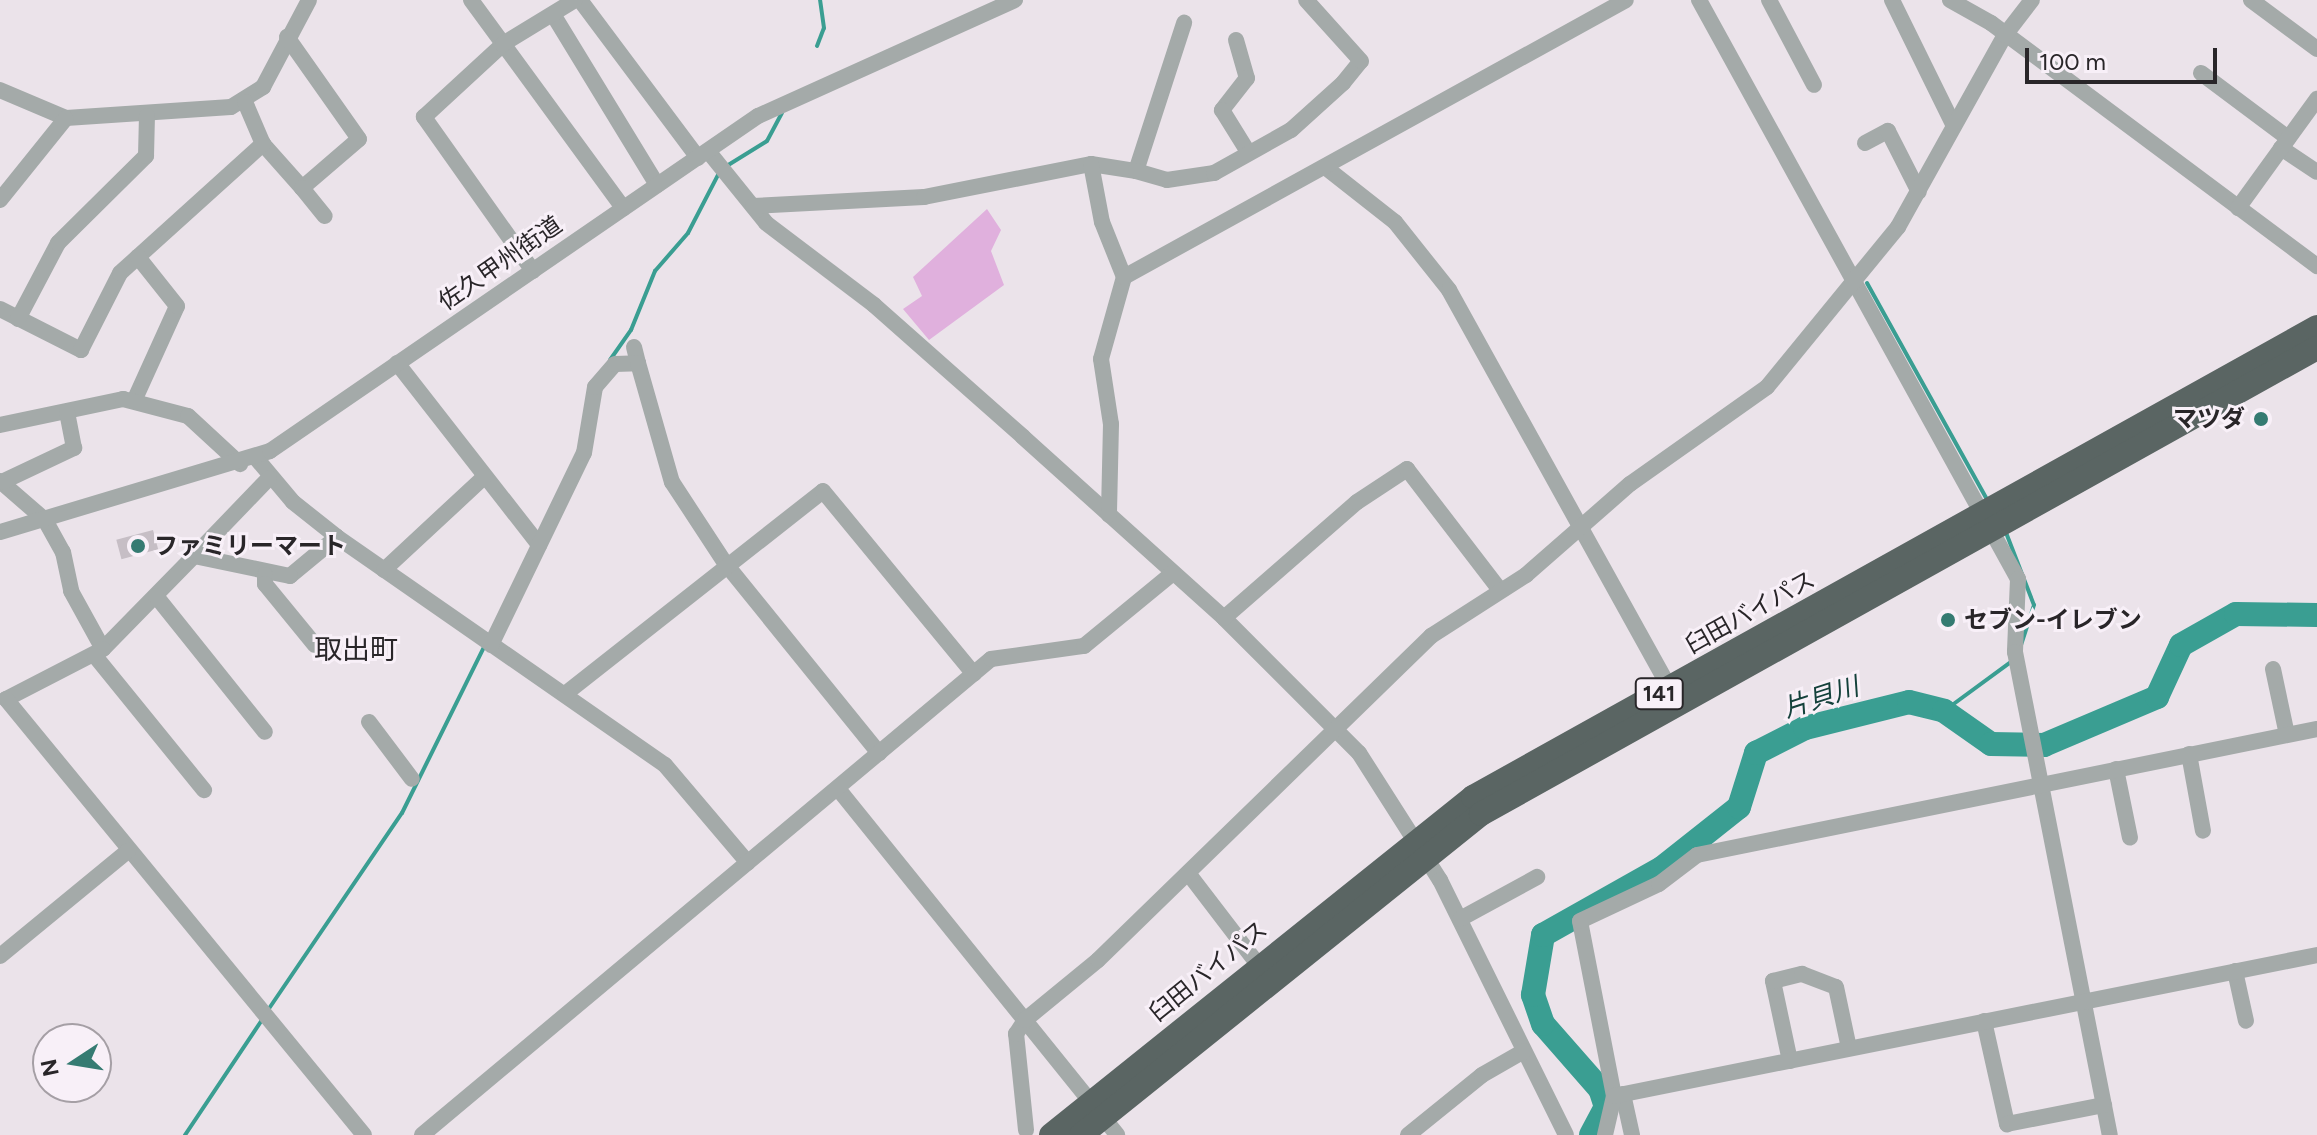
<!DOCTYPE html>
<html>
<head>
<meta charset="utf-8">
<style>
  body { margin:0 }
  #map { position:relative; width:2317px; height:1135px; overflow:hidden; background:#ebe3ea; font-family:Figtree,"Noto Sans JP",sans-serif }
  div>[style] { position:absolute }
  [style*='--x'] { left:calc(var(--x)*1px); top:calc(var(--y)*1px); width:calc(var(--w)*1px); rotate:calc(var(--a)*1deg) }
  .green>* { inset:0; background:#e0b0dd }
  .stream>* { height:4px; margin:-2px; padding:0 2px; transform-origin:2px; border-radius:2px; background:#3a9e92 }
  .river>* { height:24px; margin:-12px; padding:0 12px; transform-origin:12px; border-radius:12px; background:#3a9e92 }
  .building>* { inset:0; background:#c6bec5; transform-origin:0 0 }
  .minor>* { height:16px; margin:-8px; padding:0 8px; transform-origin:8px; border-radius:8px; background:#a4aaa9 }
  .highway>* { height:24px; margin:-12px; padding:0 12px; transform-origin:12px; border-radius:12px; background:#5a6563 }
  .dots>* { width:22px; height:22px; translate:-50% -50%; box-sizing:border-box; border:4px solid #f8f0f8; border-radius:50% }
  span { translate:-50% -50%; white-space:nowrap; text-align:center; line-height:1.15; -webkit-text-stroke:6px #f8f0f8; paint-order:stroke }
  .shield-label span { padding:2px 6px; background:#f8f0f8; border:2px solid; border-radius:6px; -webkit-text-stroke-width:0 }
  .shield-label { font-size:22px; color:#292629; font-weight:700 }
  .street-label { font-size:24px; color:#292629 }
  .poi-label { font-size:24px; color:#292629; font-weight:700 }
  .right { translate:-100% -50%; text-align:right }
  .left { translate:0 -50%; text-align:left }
  .water-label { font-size:26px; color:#14413b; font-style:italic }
  .quarter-label { font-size:28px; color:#292629 }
  .north { position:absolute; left:32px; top:1023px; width:80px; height:80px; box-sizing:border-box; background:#f8f0f8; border:2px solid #a59fa5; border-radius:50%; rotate:258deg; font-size:22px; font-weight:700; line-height:32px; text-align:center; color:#292629 }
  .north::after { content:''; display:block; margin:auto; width:28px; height:36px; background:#357b72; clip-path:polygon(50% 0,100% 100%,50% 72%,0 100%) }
  .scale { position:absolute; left:2025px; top:48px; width:192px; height:36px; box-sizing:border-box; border:4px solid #292629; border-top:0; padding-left:10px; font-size:24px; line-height:28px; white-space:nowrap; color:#292629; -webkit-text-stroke:6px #f8f0f8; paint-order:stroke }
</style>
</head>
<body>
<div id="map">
  <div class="green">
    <i style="clip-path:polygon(987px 209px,1001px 230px,991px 251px,1004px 285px,929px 340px,903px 309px,922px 296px,913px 277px)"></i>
  </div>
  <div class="stream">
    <i style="--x:817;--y:46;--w:19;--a:-69"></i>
    <i style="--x:824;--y:28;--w:28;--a:-98"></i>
    <i style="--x:725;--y:167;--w:49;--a:-31.8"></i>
    <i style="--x:767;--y:141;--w:32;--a:-62"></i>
    <i style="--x:1867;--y:283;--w:249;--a:61"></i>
    <i style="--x:610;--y:360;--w:37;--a:-55"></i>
    <i style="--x:631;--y:330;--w:64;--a:-67.9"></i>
    <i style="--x:655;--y:271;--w:50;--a:-49"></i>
    <i style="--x:688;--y:233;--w:68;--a:-62.7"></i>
    <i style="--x:2005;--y:530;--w:80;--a:68.9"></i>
    <i style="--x:2034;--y:605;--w:45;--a:108"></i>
    <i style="--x:1944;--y:711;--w:83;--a:-36.2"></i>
    <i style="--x:268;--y:1010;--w:238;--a:-55.8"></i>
    <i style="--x:402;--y:813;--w:185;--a:-63.7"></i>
    <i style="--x:185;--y:1135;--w:142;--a:-56.2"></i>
  </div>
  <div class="river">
    <i style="--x:1591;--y:1135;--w:32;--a:-62"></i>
    <i style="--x:1606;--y:1107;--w:19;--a:-108"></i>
    <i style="--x:1600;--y:1089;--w:86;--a:-131.2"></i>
    <i style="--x:1543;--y:1024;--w:31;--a:-109"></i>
    <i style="--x:1533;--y:995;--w:61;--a:-80.5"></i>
    <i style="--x:1543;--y:935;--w:137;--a:-29.4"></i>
    <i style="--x:1662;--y:868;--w:98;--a:-38.4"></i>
    <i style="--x:1739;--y:807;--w:57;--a:-72.5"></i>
    <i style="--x:1756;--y:753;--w:55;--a:-27"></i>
    <i style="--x:1805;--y:728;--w:107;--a:-14"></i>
    <i style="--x:1909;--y:702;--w:36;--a:14"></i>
    <i style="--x:1944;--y:711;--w:57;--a:35.1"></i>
    <i style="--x:1991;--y:744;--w:53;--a:1.1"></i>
    <i style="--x:2044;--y:745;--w:123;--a:-23"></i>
    <i style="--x:2157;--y:697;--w:57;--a:-65.2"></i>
    <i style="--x:2181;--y:645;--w:63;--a:-29.4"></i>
    <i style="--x:2236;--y:614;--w:81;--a:0.7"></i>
  </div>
  <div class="building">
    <i style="left:153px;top:530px;width:20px;height:38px;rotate:75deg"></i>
  </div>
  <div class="minor">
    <i style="--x:471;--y:0;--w:258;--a:53.8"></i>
    <i style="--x:580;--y:0;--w:197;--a:53.2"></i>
    <i style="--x:1699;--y:0;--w:661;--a:61.15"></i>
    <i style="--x:2018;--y:579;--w:73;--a:92.4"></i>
    <i style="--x:2015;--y:652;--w:492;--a:78.9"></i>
    <i style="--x:1769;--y:0;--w:96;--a:62.1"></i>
    <i style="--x:1892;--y:0;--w:140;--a:63.8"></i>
    <i style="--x:1950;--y:0;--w:47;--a:29.3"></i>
    <i style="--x:1991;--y:23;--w:407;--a:36.7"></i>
    <i style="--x:2251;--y:0;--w:82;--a:36.6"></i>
    <i style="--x:554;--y:16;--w:198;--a:58.6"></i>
    <i style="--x:1236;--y:40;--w:40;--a:74"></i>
    <i style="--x:1247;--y:78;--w:41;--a:128"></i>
    <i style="--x:1222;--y:110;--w:49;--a:58.2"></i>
    <i style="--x:2201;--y:73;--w:109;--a:36.8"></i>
    <i style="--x:0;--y:90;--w:72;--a:23"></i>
    <i style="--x:66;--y:118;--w:165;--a:-3.8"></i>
    <i style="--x:231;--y:107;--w:38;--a:-32"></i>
    <i style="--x:263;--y:87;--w:98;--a:-62.1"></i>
    <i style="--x:245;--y:102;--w:46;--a:66.8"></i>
    <i style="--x:263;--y:144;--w:59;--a:48.4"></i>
    <i style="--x:302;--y:188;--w:75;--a:-40.7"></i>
    <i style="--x:359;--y:139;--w:125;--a:-125.2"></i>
    <i style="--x:1865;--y:143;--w:26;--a:-28"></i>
    <i style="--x:1888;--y:131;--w:68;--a:63.1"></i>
    <i style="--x:2281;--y:148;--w:43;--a:33.7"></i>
    <i style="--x:708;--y:151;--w:92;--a:51.1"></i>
    <i style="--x:766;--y:223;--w:136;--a:37.2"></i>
    <i style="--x:874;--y:305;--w:199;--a:41.5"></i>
    <i style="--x:1023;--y:437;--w:270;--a:42"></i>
    <i style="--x:1224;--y:618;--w:191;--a:45"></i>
    <i style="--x:1359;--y:753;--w:151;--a:57.5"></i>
    <i style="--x:1440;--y:880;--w:284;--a:63.7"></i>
    <i style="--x:1091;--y:164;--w:46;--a:8.8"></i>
    <i style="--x:1136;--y:171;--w:156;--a:-72"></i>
    <i style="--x:1325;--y:167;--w:89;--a:38.2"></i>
    <i style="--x:1395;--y:222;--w:87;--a:51.5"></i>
    <i style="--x:1449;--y:290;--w:455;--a:61"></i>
    <i style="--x:1136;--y:171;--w:32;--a:16"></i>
    <i style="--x:1167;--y:180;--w:48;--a:-8.5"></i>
    <i style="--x:1214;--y:173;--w:88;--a:-29.2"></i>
    <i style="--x:1291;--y:130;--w:70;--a:-42.1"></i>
    <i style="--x:1343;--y:83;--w:28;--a:-51"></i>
    <i style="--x:1361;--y:61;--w:82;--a:-132"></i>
    <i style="--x:302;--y:188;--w:36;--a:51"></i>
    <i style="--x:0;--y:200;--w:105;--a:-51.2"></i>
    <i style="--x:753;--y:206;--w:171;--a:-3"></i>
    <i style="--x:924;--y:197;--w:170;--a:-11.2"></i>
    <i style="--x:1091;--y:164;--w:59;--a:79.3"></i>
    <i style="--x:1102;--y:222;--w:59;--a:68.2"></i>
    <i style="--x:1124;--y:277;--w:85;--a:105.7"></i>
    <i style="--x:1101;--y:359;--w:66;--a:81.3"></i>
    <i style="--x:1111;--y:424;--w:91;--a:91.3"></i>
    <i style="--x:2238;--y:208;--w:135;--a:-54.1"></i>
    <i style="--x:533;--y:271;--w:189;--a:-125.3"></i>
    <i style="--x:424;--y:117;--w:108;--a:-42.7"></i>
    <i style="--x:503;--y:44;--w:84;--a:-31.4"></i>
    <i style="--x:1124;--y:277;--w:573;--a:-28.89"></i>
    <i style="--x:0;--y:309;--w:91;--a:26.8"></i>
    <i style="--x:81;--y:350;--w:86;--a:-63.1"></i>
    <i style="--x:120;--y:273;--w:193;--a:-42.1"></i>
    <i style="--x:18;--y:319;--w:86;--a:-62.2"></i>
    <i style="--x:58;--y:243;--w:124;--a:-44.7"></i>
    <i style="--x:146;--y:156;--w:40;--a:-88.6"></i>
    <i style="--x:634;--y:347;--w:16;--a:76"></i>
    <i style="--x:397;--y:363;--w:231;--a:52"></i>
    <i style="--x:134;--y:401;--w:104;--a:-65.6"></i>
    <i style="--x:177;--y:306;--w:63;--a:-128.5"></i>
    <i style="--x:0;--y:425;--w:126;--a:-11.9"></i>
    <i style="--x:123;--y:399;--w:67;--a:14.7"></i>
    <i style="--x:188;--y:416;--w:71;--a:42.7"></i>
    <i style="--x:256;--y:458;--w:57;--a:49.9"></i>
    <i style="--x:293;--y:502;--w:56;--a:38.5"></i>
    <i style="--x:337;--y:537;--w:399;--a:34.8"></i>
    <i style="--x:665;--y:765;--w:128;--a:49.7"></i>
    <i style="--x:0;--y:481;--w:60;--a:40.9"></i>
    <i style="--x:45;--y:520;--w:37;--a:61"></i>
    <i style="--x:63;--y:552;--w:40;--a:78"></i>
    <i style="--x:71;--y:591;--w:66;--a:61.1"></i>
    <i style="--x:2;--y:482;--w:80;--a:-25.3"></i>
    <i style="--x:74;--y:448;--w:37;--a:-101"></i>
    <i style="--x:0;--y:532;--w:282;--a:-16.7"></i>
    <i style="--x:270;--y:451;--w:592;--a:-34.47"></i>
    <i style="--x:758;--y:116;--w:282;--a:-24.3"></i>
    <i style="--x:337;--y:537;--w:61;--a:140.3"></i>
    <i style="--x:290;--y:576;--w:98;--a:-168.2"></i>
    <i style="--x:194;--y:556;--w:130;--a:134.4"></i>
    <i style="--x:103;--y:649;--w:109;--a:152.7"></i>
    <i style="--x:6;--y:699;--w:564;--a:50.61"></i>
    <i style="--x:194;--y:556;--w:108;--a:-46.1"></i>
    <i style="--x:384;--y:570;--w:137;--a:-42.9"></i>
    <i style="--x:265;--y:575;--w:9;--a:90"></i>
    <i style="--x:265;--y:584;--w:79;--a:50.7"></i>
    <i style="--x:156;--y:596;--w:174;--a:51.3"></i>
    <i style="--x:1224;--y:618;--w:176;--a:-41.1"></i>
    <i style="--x:1357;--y:502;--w:60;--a:-33.4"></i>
    <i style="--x:1407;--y:469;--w:153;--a:52.5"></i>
    <i style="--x:491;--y:645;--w:213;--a:-64.2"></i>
    <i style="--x:584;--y:453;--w:67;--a:-80.5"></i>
    <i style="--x:595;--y:387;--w:30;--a:-49"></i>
    <i style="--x:615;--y:364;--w:23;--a:-2"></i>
    <i style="--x:638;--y:363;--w:124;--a:74.1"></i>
    <i style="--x:672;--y:482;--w:97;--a:56.8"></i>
    <i style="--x:725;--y:563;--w:245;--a:51"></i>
    <i style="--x:95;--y:656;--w:173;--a:50.9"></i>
    <i style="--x:2273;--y:669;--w:67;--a:78"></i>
    <i style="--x:565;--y:694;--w:328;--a:-38.2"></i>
    <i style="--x:823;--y:491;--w:237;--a:50.5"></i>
    <i style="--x:369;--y:722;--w:71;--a:53"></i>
    <i style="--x:2189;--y:754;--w:78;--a:79.7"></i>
    <i style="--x:2116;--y:769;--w:70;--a:78.5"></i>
    <i style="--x:839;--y:790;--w:443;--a:51.1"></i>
    <i style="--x:1188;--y:873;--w:117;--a:52.6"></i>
    <i style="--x:1460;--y:919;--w:88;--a:-28.6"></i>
    <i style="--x:0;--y:956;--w:166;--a:-39.4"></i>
    <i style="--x:2235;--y:971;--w:51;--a:77.6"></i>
    <i style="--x:1984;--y:1021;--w:106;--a:77.4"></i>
    <i style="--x:2007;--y:1124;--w:99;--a:-11.1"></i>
    <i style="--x:1790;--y:1061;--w:82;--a:-102"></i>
    <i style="--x:1773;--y:981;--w:30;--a:-14"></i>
    <i style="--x:1802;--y:974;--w:36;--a:21"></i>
    <i style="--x:1836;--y:987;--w:62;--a:78"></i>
    <i style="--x:1623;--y:1094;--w:42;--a:77.6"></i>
    <i style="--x:1614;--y:1096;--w:178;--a:-101"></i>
    <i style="--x:1580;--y:921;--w:87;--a:-25.1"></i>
    <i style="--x:1659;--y:884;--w:48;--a:-37.3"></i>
    <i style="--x:1697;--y:855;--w:633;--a:-11.49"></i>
    <i style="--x:1026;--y:1130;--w:97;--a:-95.9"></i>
    <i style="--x:1016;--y:1034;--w:17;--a:-57"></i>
    <i style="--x:1025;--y:1020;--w:94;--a:-39.4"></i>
    <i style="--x:1098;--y:960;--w:465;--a:-44.2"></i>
    <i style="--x:1431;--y:636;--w:113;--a:-32.7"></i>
    <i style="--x:1526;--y:575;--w:138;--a:-41.2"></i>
    <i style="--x:1630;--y:484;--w:168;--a:-35.3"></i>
    <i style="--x:1767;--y:387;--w:207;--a:-50.7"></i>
    <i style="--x:1898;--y:227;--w:220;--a:-60.9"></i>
    <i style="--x:2005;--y:35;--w:44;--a:-52.4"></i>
    <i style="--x:422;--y:1135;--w:742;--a:-39.91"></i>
    <i style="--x:991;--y:659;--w:94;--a:-8"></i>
    <i style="--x:1084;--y:646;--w:115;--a:-39.4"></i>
    <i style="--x:1408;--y:1135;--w:95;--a:-39"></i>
    <i style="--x:1482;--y:1075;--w:48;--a:-29.7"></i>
    <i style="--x:1605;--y:1135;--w:40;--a:-77"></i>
    <i style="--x:1614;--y:1096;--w:717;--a:-11.34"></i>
  </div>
  <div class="highway">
    <i style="--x:1051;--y:1135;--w:541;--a:-38.69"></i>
    <i style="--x:1473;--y:797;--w:966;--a:-29.11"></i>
    <i style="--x:1081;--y:1135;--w:513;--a:-38.75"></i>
    <i style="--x:1481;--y:814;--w:957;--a:-29.14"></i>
  </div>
  <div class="dots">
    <i style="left:2261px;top:419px;background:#357b72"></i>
    <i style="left:138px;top:546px;background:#357b72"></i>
    <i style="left:1948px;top:620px;background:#357b72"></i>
  </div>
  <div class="shield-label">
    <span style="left:1659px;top:694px">141</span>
  </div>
  <div class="street-label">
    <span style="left:500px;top:263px;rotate:-35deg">佐久甲州街道</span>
    <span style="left:1750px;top:612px;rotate:-29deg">臼田バイパス</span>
    <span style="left:1208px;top:971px;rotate:-39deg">臼田バイパス</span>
  </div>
  <div class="poi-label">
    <span class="right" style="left:2245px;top:419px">マツダ</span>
    <span class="left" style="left:154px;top:546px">ファミリーマート</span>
    <span class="left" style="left:1964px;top:620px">セブン-イレブン</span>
  </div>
  <div class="water-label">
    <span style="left:1821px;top:698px;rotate:-18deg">片貝川</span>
  </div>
  <div class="quarter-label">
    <span style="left:356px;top:649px">取出町</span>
  </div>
  <div class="north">N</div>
  <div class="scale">100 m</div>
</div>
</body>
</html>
